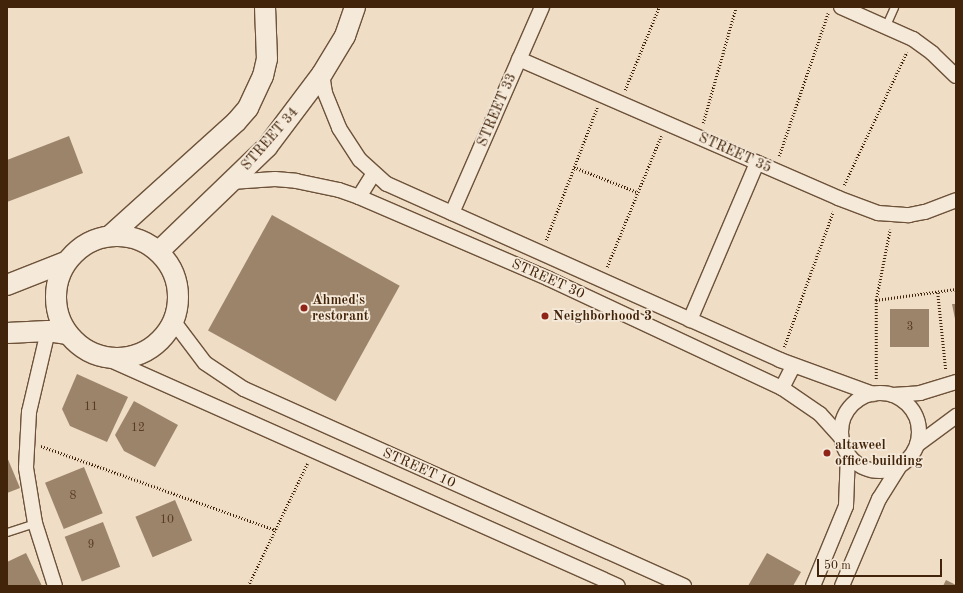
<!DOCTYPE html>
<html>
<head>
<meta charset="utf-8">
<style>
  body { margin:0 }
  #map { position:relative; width:963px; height:593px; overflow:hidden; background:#efddc5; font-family:"Old Standard TT",serif }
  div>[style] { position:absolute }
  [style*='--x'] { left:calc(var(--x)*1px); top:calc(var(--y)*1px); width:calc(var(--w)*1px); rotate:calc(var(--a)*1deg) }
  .building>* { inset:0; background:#9c846b; transform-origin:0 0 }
  .path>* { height:2.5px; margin-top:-1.25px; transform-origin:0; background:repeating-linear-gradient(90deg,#42240a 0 1px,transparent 0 3px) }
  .roads { filter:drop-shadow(1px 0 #6d5239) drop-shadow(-1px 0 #6d5239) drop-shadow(0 1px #6d5239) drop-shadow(0 -1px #6d5239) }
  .lane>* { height:7px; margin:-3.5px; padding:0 3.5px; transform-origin:3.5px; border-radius:3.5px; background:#f5e9d9 }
  .street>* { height:14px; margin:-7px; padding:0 7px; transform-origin:7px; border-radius:7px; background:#f5e9d9 }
  .street>.ring { margin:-7px; padding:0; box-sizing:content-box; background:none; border:14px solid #f5e9d9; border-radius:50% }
  .secondary>* { height:20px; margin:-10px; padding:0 10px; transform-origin:10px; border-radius:10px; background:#f5e9d9 }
  .secondary>.ring { margin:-10px; padding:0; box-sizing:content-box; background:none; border:20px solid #f5e9d9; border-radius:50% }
  .dots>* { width:11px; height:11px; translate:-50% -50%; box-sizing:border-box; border:2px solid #f5e9d9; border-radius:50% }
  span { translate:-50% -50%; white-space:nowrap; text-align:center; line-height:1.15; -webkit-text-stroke:3.5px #f5e9d9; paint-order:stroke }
  .number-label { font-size:12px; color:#583c22 }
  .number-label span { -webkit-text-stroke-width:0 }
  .street-label { font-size:14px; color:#42240a }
  .poi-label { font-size:14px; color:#42240a; font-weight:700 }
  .left { translate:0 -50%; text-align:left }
  .frame { position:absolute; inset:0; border:8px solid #42240a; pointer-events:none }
  .scale { position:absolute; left:817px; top:559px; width:125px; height:18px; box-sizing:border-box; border:2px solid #42240a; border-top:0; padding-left:5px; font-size:12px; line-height:14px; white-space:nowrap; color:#42240a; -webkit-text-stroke:3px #f5e9d9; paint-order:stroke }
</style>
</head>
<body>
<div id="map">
  <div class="building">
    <i style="clip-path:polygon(69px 136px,83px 173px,7px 202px,7px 160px)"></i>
    <i style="left:272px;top:215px;width:146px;height:132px;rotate:29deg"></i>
    <i style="clip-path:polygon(952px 304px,956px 304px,956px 319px,955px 319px)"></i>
    <i style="left:890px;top:309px;width:39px;height:38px"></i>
    <i style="clip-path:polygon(77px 374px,128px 397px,107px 442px,70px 426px,62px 409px)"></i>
    <i style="clip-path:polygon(134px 401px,178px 425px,155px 467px,124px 451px,115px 435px)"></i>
    <i style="clip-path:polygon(7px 457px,20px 488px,7px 493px)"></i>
    <i style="left:84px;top:467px;width:50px;height:42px;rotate:68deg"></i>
    <i style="left:175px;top:500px;width:44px;height:43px;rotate:67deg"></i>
    <i style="left:103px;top:522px;width:48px;height:41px;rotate:69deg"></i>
    <i style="clip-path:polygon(26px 553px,42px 586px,7px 586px,7px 562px)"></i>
    <i style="clip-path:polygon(767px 553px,801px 572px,793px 586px,748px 586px)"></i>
    <i style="clip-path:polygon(946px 580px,956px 585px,956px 586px,943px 586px)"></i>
  </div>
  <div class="path">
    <i style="--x:625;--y:90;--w:90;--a:-67.7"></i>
    <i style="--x:703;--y:123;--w:121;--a:-74.1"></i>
    <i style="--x:779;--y:156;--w:151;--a:-71.1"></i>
    <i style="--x:574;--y:167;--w:68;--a:21.6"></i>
    <i style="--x:844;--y:185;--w:147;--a:-64.7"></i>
    <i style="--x:546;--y:240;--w:142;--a:-68.9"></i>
    <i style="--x:607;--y:267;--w:142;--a:-67.6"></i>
    <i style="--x:938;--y:293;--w:78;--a:84.1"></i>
    <i style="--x:876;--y:300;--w:81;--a:-7.8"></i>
    <i style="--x:784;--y:347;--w:144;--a:-70.1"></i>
    <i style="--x:876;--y:379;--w:79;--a:-90"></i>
    <i style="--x:876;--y:300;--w:72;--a:-78.8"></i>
    <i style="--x:41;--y:446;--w:249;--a:19.7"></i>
    <i style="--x:248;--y:586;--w:136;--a:-64.2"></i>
  </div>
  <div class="roads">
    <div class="lane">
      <i style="--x:886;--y:25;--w:20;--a:-66"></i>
      <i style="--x:7;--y:532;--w:29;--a:-18"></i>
    </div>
    <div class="street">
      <i style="--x:841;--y:7;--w:79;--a:24"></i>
      <i style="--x:913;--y:39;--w:24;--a:36"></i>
      <i style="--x:932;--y:53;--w:33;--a:44"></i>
      <i style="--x:519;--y:59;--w:348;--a:23.5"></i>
      <i style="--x:838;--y:198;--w:43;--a:20.6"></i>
      <i style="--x:878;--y:213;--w:31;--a:4"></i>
      <i style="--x:909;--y:215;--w:16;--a:-11"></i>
      <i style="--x:925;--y:212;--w:33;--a:-21"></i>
      <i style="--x:322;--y:74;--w:19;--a:81"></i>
      <i style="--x:325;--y:93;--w:38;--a:68"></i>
      <i style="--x:339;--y:128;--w:38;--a:57"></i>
      <i style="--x:360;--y:160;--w:36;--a:42"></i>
      <i style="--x:387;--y:184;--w:431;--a:24.1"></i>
      <i style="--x:780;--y:360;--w:99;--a:20.1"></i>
      <i style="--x:231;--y:182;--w:44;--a:-3.9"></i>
      <i style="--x:275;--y:179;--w:21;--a:5"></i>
      <i style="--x:296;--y:181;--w:44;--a:11.8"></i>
      <i style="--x:339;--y:190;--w:21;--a:19"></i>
      <i style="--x:359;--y:197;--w:207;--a:23.3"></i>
      <i style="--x:549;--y:279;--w:257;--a:25.1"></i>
      <i style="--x:782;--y:388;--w:46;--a:34.4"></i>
      <i style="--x:820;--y:414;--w:31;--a:48"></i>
      <i style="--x:359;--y:197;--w:28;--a:-58"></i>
      <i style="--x:452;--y:213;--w:225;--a:-66.4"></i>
      <i style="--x:690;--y:320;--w:171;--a:-66.9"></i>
      <i style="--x:174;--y:322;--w:51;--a:52.9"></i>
      <i style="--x:205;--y:363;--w:47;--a:33.7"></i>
      <i style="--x:244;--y:389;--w:482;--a:24.1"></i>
      <i style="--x:48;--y:331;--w:83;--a:103.2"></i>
      <i style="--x:29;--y:412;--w:56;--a:93.1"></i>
      <i style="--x:26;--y:468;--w:56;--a:80.7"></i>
      <i style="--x:35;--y:523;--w:66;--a:72.4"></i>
      <i style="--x:106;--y:358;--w:560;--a:24"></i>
      <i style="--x:782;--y:388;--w:25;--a:-63"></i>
      <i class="ring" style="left:841px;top:393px;width:64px;height:64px"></i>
      <i style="--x:893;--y:395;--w:27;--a:-4"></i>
      <i style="--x:920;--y:393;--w:38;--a:-17"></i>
      <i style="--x:917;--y:445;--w:49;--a:-36.6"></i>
      <i style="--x:813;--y:586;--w:87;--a:-67.6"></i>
      <i style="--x:846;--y:506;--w:51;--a:-87.8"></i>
      <i style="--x:842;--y:586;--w:95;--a:-67"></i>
      <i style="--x:879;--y:499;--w:39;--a:-58"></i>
    </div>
    <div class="secondary">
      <i style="--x:111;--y:235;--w:169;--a:-42.1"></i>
      <i style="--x:236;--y:122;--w:18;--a:-49"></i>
      <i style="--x:248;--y:108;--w:35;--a:-65"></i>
      <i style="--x:263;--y:76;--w:17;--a:-77"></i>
      <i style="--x:267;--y:59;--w:52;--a:-92.2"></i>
      <i class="ring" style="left:56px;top:236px;width:102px;height:102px"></i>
      <i style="--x:159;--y:251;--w:150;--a:-43.9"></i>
      <i style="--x:267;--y:147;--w:91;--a:-53"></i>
      <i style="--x:322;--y:74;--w:44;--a:-58.8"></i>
      <i style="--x:345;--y:36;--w:31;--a:-71"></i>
      <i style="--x:7;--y:285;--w:62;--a:-21.6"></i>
      <i style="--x:7;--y:333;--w:41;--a:-2.8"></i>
      <i style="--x:48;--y:331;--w:20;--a:9"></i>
    </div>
  </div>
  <div class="dots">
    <i style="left:304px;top:308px;background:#8f2418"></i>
    <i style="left:545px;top:316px;background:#8f2418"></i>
    <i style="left:827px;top:453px;background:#8f2418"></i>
  </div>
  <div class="number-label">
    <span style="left:910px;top:328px">3</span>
    <span style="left:91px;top:408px">11</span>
    <span style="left:138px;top:429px">12</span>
    <span style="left:73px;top:497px">8</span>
    <span style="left:167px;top:521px">10</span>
    <span style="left:91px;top:546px">9</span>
  </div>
  <div class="street-label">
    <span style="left:497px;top:110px;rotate:-67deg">STREET 33</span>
    <span style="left:270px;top:139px;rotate:-49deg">STREET 34</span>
    <span style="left:735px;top:153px;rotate:24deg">STREET 35</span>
    <span style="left:548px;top:279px;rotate:24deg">STREET 30</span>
    <span style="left:419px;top:468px;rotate:24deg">STREET 10</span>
  </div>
  <div class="poi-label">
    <span class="left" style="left:312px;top:308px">Ahmed's<br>restorant</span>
    <span class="left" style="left:553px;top:316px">Neighborhood 3</span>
    <span class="left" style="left:835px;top:453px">altaweel<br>office building</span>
  </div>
  <div class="frame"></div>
  <div class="scale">50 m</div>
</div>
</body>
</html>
